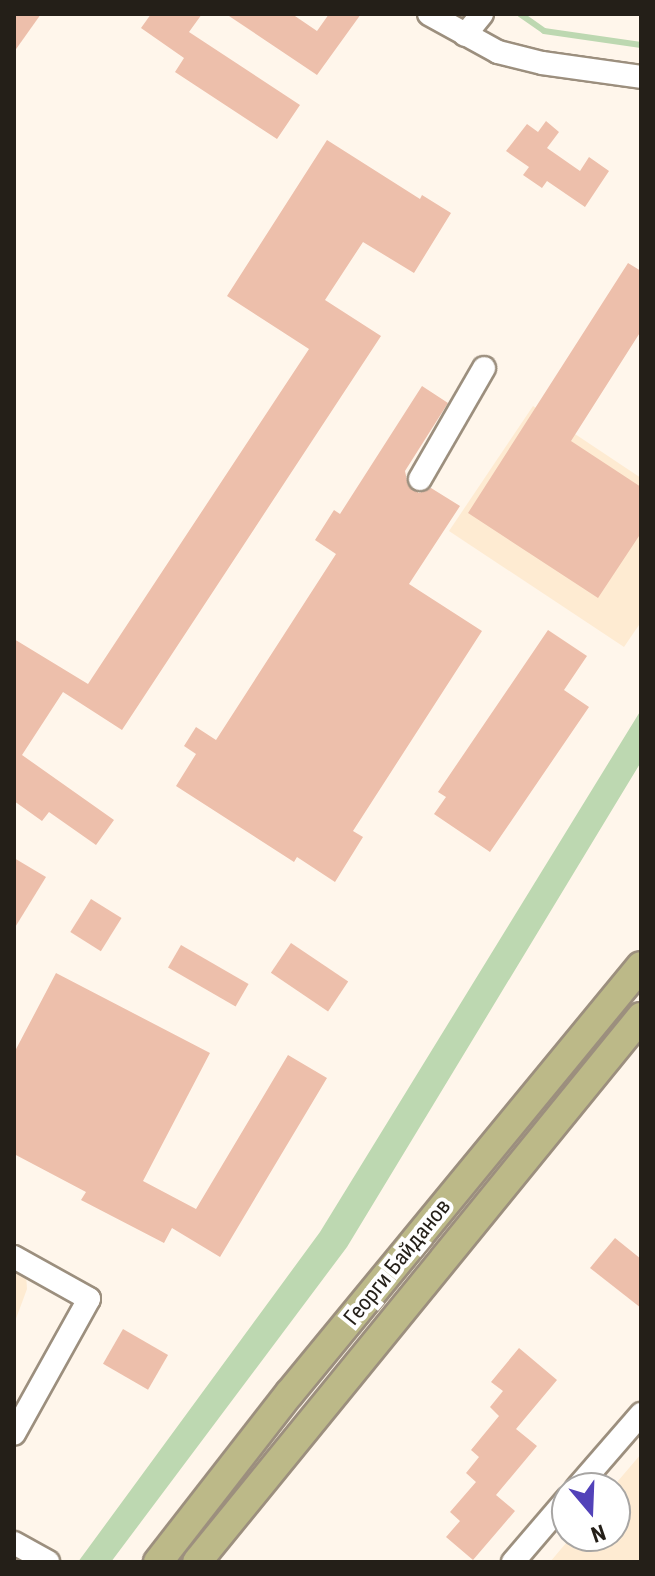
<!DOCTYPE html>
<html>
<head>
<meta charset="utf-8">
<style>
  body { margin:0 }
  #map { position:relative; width:655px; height:1576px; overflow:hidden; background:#fff6eb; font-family:"Roboto Condensed",sans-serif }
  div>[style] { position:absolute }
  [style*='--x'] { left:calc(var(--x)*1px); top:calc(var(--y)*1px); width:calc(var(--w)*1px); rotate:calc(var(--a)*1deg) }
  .built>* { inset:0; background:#feebd2 }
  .water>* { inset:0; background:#bdd8b1 }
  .stream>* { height:6px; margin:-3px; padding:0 3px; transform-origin:3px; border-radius:3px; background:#bdd8b1 }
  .building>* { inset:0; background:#edbfab; transform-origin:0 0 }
  .roads { filter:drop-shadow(2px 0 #9c8f7e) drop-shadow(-2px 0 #9c8f7e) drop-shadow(0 2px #9c8f7e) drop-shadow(0 -2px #9c8f7e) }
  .minor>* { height:22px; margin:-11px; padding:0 11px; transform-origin:11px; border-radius:11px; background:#fff }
  .major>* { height:28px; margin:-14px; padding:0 14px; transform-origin:14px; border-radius:14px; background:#bcb988 }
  span { translate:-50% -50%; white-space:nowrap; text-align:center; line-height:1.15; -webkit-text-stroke:8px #fff; paint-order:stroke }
  .street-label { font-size:22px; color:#241f18 }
  .frame { position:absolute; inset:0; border:16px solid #241f18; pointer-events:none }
  .north { position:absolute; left:551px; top:1472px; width:80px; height:80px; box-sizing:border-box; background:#fff; border:2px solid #a7a5a3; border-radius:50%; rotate:161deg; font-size:22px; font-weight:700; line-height:32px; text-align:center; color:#241f18 }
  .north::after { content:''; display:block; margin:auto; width:28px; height:36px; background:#5242b9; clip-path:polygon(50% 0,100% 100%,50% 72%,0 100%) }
</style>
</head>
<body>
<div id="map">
  <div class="built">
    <i style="clip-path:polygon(533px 406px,641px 478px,641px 622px,624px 647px,449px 531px)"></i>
    <i style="clip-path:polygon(14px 1261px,26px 1274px,27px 1289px,14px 1324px)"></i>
    <i style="clip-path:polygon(641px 1454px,641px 1562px,550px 1562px,572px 1536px,615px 1536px,615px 1488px,612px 1488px)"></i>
  </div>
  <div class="water">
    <i style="clip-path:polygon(641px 710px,641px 762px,347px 1247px,111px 1562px,78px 1562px,320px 1232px)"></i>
  </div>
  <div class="stream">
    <i style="--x:520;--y:14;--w:29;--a:35"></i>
    <i style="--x:544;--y:31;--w:98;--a:8.2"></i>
  </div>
  <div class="building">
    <i style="clip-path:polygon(14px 14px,41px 14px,14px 52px)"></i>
    <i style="clip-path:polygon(151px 14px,202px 14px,189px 32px,300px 105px,277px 139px,175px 72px,184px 58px,141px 28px)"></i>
    <i style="clip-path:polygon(226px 14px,292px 14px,317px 31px,329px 14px,361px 14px,317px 75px)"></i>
    <i style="clip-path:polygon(546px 121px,559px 132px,547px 148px,580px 171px,589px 157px,609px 171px,585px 207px,547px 181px,542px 188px,523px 175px,529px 167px,506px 151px,527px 124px,538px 132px)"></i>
    <i style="clip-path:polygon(327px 140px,420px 199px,422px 195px,451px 213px,414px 273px,363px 242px,325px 300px,381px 336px,122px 730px,63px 692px,22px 755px,114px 820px,96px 845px,49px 812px,42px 821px,14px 801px,14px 639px,88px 684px,309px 349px,227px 296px)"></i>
    <i style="clip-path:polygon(628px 263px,641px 271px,641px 331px,571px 441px,641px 487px,641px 533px,598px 598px,468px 513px)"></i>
    <i style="clip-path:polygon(422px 386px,448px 403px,405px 471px,408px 485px,419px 493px,431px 488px,460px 506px,409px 584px,482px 631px,353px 831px,363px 837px,335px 882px,297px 857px,294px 862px,176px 786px,196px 754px,184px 746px,196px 727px,216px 740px,336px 554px,315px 540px,334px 510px,340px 514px)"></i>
    <i style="clip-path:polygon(548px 630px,587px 656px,564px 690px,589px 707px,490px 852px,434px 814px,446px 797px,438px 792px)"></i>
    <i style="clip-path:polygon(14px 858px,46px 877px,14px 929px)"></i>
    <i style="left:91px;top:899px;width:36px;height:39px;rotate:32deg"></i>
    <i style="left:291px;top:943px;width:69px;height:36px;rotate:34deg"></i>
    <i style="left:181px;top:945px;width:78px;height:26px;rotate:30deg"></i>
    <i style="clip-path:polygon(56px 973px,210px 1053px,143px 1181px,196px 1209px,288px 1055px,327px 1078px,220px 1257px,172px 1228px,164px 1243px,81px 1200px,86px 1192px,14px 1154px,14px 1053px)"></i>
    <i style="clip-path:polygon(615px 1238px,641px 1259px,641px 1308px,590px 1268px)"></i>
    <i style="left:123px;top:1329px;width:52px;height:40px;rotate:30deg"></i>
    <i style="clip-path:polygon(519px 1348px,557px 1380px,516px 1429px,537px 1446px,496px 1495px,515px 1511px,473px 1560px,446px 1537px,460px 1521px,450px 1512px,476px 1482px,466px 1473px,479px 1457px,471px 1450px,499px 1416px,490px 1407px,503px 1391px,491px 1382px)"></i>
  </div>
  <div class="roads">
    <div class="minor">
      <i style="--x:429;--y:14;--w:79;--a:28.8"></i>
      <i style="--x:498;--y:52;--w:45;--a:14"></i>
      <i style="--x:542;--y:63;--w:100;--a:8"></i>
      <i style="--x:465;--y:35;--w:27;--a:-51"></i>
      <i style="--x:420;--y:479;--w:128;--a:-60"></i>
      <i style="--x:14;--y:1257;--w:86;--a:29.2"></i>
      <i style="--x:89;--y:1299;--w:154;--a:119.1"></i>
      <i style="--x:577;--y:1488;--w:98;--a:-49.1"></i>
      <i style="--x:14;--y:1543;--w:39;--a:29"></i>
      <i style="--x:513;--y:1562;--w:83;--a:-49.4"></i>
    </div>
    <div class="major">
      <i style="--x:158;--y:1562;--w:213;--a:-52.1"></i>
      <i style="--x:289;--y:1394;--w:554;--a:-50.57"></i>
      <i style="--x:197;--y:1562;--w:703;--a:-50.83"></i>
    </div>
  </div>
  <div class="street-label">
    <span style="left:397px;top:1262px;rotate:-51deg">Георги Байданов</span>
  </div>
  <div class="frame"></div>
  <div class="north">N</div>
</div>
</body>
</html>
